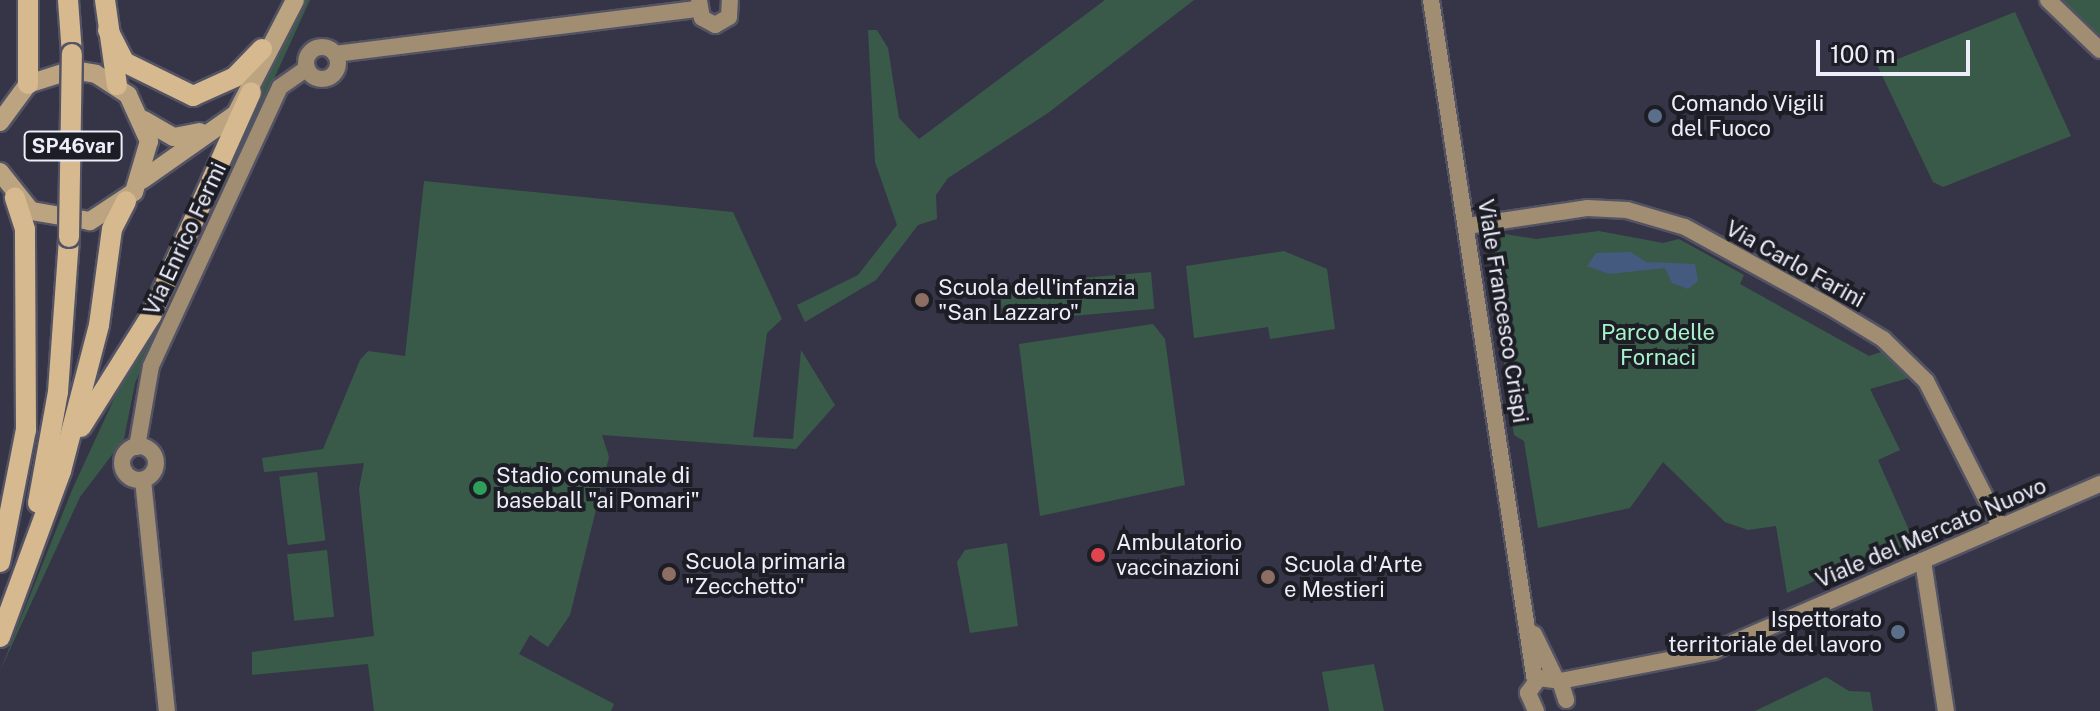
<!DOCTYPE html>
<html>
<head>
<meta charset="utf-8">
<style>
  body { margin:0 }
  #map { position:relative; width:2100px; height:711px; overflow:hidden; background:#353547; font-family:"Public Sans",sans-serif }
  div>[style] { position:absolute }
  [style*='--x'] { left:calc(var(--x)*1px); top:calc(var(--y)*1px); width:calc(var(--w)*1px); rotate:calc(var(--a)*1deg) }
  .green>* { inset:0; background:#3a5a49; transform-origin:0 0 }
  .water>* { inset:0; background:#445a7e }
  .roads { filter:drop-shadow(2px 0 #535364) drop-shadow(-2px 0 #535364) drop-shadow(0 2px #535364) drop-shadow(0 -2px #535364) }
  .secondary>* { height:16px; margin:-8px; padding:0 8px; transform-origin:8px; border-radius:8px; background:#a08d72 }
  .secondary>.ring { margin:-8px; padding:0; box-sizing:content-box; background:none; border:16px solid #a08d72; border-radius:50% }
  .primary>* { height:18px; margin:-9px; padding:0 9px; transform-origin:9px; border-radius:9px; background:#bda481 }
  .highway>* { height:20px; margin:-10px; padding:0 10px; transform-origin:10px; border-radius:10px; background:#d7b98f }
  .bridges { filter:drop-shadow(2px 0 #535364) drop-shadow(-2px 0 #535364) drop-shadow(0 2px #535364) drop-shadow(0 -2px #535364) }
  .highway-bridge>* { height:20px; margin:-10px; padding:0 10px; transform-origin:10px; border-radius:10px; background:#d7b98f }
  .dots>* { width:22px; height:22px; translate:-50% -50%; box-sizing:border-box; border:4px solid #1d1d26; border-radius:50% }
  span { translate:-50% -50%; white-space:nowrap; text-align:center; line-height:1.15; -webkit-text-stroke:8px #1d1d26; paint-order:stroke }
  .shield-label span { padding:2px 6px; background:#1d1d26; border:2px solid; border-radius:6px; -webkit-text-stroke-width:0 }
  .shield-label { font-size:20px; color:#eeeefa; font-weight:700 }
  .poi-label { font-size:22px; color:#eeeefa }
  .left { translate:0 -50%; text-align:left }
  .right { translate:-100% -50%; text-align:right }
  .street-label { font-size:22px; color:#eeeefa }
  .park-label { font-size:22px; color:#a6f3c9 }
  .scale { position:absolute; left:1816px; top:40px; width:154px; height:36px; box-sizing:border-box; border:4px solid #eeeefa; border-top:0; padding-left:10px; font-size:24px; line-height:28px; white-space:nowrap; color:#eeeefa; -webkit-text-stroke:6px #1d1d26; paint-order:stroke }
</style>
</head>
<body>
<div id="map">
  <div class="green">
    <i style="clip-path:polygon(298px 0,310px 0,135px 383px,124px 439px,80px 497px,0 671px,72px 490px)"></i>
    <i style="clip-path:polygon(1105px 0,1194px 0,1048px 113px,948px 178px,936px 195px,937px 219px,918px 225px,876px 280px,805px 322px,797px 305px,858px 275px,897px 225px,875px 162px,868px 30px,877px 30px,888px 48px,899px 118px,919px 139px)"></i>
    <i style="clip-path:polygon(2057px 0,2100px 0,2100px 41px)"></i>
    <i style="clip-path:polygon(2015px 12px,2071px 136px,1943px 187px,1933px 182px,1878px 67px)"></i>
    <i style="clip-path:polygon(424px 181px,733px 212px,782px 319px,767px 333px,753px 437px,793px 439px,801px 350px,835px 405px,796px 449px,602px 435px,609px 457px,570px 615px,548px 647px,530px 635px,519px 654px,614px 704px,611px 711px,374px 711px,368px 664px,252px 675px,252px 652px,374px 636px,359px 489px,364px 463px,264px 472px,262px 458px,323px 449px,360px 360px,368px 351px,405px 356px)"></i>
    <i style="clip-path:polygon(1599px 231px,1663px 243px,1679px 239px,1744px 275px,1740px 284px,1869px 356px,1884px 351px,1893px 359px,1909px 378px,1870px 389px,1900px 450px,1878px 460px,1917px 548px,1895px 557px,1880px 553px,1787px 593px,1776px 526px,1748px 530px,1725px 522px,1663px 462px,1630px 508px,1538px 528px,1524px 441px,1514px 435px,1510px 412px,1491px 248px,1505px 234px,1536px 239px)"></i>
    <i style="clip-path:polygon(1284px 251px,1327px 269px,1335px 329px,1270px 339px,1268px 327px,1194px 338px,1186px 266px)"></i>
    <i style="left:1151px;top:272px;width:37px;height:152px;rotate:85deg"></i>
    <i style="clip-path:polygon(1153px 324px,1165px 339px,1185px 485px,1040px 516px,1019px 344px)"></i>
    <i style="left:317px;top:472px;width:69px;height:38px;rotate:83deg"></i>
    <i style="clip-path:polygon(1007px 543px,1018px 626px,970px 633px,957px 562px,965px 550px)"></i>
    <i style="left:327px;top:550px;width:67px;height:40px;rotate:84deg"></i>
    <i style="clip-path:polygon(1374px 664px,1384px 711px,1329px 711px,1322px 672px)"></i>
    <i style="clip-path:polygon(1826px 677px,1849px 691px,1870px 692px,1873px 711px,1755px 711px)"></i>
  </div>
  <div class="water">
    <i style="clip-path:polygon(1631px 252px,1646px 262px,1695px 264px,1698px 281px,1688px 289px,1672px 283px,1665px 268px,1609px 274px,1587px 266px,1596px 253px)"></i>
  </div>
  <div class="roads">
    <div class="secondary">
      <i style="--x:1431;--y:0;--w:689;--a:81.32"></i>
      <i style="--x:2048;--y:0;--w:72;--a:43.9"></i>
      <i style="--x:699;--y:1;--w:17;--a:80"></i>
      <i style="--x:702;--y:18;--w:15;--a:28"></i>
      <i style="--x:715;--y:25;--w:16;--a:-30"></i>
      <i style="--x:729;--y:17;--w:17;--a:-87"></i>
      <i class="ring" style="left:306px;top:47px;width:16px;height:16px"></i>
      <i style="--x:335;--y:54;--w:366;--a:-7.1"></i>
      <i style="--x:1467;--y:226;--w:121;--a:-8.5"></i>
      <i style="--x:1587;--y:208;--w:40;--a:2.9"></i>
      <i style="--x:1627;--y:210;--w:60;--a:16.3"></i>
      <i style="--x:1685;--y:227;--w:162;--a:28.8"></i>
      <i style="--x:1827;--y:305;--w:66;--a:31.3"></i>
      <i style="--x:1883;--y:339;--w:60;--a:44.3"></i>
      <i style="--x:1926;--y:381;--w:163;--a:63"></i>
      <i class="ring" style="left:122px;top:446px;width:18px;height:18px"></i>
      <i style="--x:137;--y:447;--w:82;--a:-80.2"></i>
      <i style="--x:151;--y:366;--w:307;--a:-65.2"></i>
      <i style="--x:280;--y:87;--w:33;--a:-35"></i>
      <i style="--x:143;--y:480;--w:232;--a:84.1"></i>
      <i style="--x:1923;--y:561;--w:152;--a:81.3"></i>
      <i style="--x:1534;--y:634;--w:48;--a:64"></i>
      <i style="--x:1560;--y:681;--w:157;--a:-11"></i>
      <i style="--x:1714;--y:651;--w:421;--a:-23.4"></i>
      <i style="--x:1536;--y:711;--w:20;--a:-114"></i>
      <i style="--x:1528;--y:693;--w:19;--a:-54"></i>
      <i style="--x:1539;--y:678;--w:21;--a:8"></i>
      <i style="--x:1560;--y:681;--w:20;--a:72"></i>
    </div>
    <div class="primary">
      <i style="--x:144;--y:120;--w:34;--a:30"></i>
      <i style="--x:174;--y:137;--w:26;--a:-11"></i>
      <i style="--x:0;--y:122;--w:47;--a:-53.6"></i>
      <i style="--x:28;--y:84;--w:46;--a:-17.7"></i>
      <i style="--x:72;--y:70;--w:24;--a:9"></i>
      <i style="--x:96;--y:74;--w:38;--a:33"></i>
      <i style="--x:128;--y:95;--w:51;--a:65.5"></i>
      <i style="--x:149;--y:141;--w:53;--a:106.4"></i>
      <i style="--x:134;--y:192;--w:53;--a:146.6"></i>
      <i style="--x:90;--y:221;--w:60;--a:-170.4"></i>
      <i style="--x:31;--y:211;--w:50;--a:-128.5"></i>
      <i style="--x:142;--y:180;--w:115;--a:-35.1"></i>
      <i style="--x:236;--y:114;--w:128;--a:-62.6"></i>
    </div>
    <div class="highway">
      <i style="--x:68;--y:0;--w:54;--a:85.8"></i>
      <i style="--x:105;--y:0;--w:86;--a:82"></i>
      <i style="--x:108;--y:30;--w:36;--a:63"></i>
      <i style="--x:124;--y:62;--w:77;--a:26.2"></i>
      <i style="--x:193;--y:96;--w:46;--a:-24.3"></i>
      <i style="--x:235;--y:77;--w:39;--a:-46"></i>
      <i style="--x:28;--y:84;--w:84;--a:-90"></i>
      <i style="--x:81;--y:427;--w:131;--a:-57.8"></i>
      <i style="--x:151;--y:316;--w:245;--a:-65.9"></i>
      <i style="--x:38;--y:503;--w:113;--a:-79.8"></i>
      <i style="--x:58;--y:392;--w:155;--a:-85.9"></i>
      <i style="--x:0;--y:562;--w:135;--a:-78.9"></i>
      <i style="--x:26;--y:430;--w:201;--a:-90.3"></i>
      <i style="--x:25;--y:229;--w:33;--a:-108"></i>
      <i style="--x:0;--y:637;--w:177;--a:-69.8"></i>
      <i style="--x:61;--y:471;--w:151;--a:-75.4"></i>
      <i style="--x:99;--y:325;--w:97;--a:-82.3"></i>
      <i style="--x:112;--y:229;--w:31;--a:-63"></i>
    </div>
  </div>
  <div class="bridges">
    <div class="highway-bridge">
      <i style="--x:69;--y:237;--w:183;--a:-89.1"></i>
    </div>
  </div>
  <div class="dots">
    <i style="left:1655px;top:116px;background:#5c6f8a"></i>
    <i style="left:922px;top:300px;background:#8d6e63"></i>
    <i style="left:480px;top:488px;background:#2e9e5b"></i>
    <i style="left:1098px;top:555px;background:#e0444e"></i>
    <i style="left:669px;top:574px;background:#8d6e63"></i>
    <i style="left:1268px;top:577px;background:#8d6e63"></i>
    <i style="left:1898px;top:632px;background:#5c6f8a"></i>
  </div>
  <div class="shield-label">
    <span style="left:73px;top:146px">SP46var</span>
  </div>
  <div class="poi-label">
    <span class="left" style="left:1671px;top:116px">Comando Vigili<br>del Fuoco</span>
    <span class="left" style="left:938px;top:300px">Scuola dell'infanzia<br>"San Lazzaro"</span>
    <span class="left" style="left:496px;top:488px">Stadio comunale di<br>baseball "ai Pomari"</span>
    <span class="left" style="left:1116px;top:555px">Ambulatorio<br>vaccinazioni</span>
    <span class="left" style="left:685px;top:574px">Scuola primaria<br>"Zecchetto"</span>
    <span class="left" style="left:1284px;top:577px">Scuola d'Arte<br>e Mestieri</span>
    <span class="right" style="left:1882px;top:632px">Ispettorato<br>territoriale del lavoro</span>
  </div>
  <div class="street-label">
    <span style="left:185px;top:239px;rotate:-65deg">Via Enrico Fermi</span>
    <span style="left:1795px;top:264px;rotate:29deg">Via Carlo Farini</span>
    <span style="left:1503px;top:311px;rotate:81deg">Viale Francesco Crispi</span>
    <span style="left:1931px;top:533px;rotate:-23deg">Viale del Mercato Nuovo</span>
  </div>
  <div class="park-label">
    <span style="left:1658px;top:345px">Parco delle<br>Fornaci</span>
  </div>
  <div class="scale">100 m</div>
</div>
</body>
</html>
